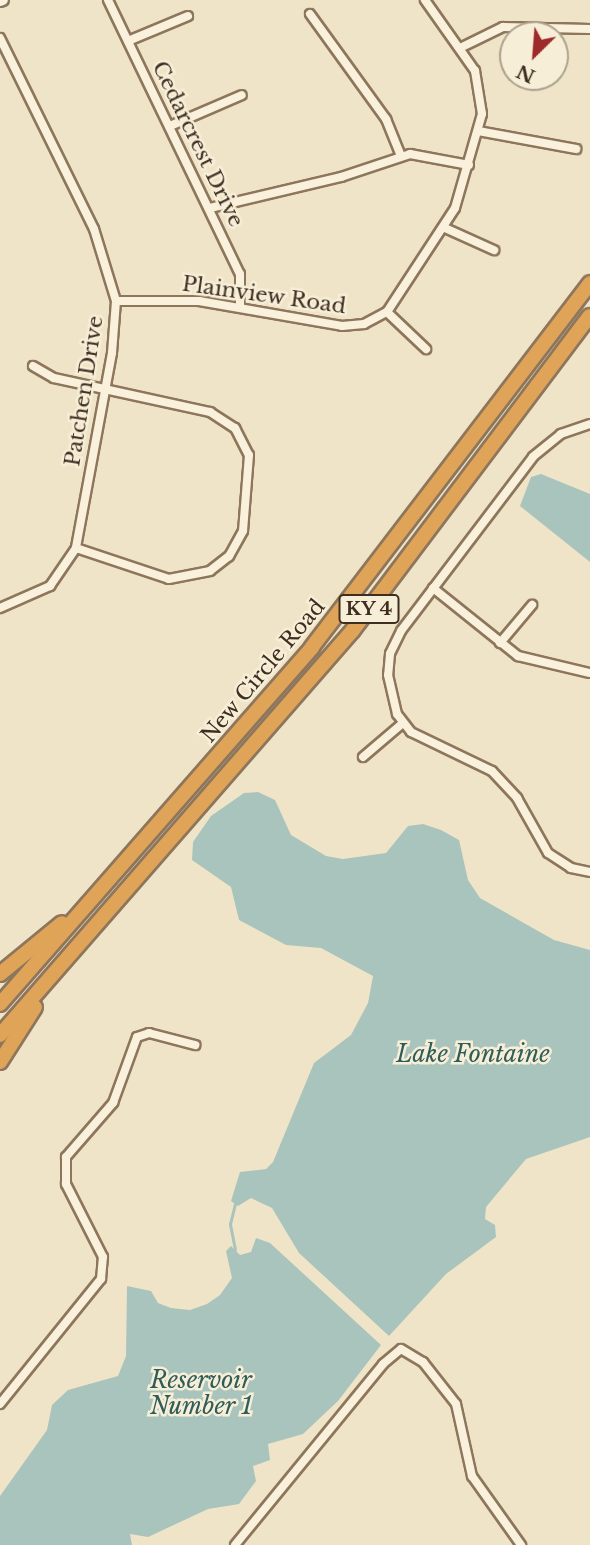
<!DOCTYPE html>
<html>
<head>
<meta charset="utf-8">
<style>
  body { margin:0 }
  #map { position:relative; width:590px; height:1545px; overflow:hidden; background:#f0e4c8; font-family:"Libre Baskerville",serif }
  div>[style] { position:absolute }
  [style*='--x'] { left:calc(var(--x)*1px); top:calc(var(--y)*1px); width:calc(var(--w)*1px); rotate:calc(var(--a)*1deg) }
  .water>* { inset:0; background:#a9c4bc }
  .stream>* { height:2.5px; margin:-1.25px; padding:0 1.25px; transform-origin:1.25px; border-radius:1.25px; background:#a9c4bc }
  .roads { filter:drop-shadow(2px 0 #8d765c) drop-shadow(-2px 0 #8d765c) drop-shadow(0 2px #8d765c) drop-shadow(0 -2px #8d765c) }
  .minor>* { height:8px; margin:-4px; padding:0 4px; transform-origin:4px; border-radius:4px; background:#faf1dc }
  .tertiary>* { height:10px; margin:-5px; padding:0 5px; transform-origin:5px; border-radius:5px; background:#faf1dc }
  .motorway>* { height:14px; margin:-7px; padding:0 7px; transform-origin:7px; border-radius:7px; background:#e0a458 }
  span { translate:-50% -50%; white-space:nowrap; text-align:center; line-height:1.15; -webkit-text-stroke:5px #f7eed8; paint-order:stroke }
  .shield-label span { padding:2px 5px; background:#f7eed8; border:2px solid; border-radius:5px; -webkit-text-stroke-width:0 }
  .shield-label { font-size:19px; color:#3d2e20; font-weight:700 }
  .street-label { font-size:21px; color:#3d2e20 }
  .water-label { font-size:23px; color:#2f5d5a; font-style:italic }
  .north { position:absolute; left:499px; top:21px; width:70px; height:70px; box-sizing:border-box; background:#f7eed8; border:2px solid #ada18e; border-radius:50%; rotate:205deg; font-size:19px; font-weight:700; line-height:28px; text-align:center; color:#3d2e20 }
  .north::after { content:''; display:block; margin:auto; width:24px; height:32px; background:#9e2a2b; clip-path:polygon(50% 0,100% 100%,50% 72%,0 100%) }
</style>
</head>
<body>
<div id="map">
  <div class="water">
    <i style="clip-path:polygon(541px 474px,590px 494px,590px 562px,520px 506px,531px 477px)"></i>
    <i style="clip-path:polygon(258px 792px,275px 800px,291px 835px,326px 856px,343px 859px,386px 853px,408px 826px,423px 824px,441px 830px,459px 840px,468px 880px,480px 898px,554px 940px,590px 950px,590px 1137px,526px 1159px,486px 1207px,485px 1219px,495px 1225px,496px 1237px,446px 1274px,389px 1336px,299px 1253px,272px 1208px,251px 1198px,238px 1206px,231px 1201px,240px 1172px,266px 1169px,273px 1162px,314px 1063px,351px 1035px,368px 1003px,373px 976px,321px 948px,286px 945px,239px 920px,231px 887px,192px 860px,193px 842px,211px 816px,244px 793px)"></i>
    <i style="clip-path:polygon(256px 1238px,270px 1243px,381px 1345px,338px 1401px,303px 1434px,268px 1444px,270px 1460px,253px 1466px,256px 1481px,239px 1504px,208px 1509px,148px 1537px,130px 1534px,132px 1545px,0 1545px,0 1496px,47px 1430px,52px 1405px,68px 1390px,118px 1376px,126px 1356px,127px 1286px,151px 1291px,158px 1303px,171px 1308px,190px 1310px,207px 1304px,220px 1295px,232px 1278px,226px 1251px,231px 1246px,240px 1255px,251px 1252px)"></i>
  </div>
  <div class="stream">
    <i style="--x:235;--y:1250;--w:26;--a:-101"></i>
    <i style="--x:230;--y:1224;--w:21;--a:-76"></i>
  </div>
  <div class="roads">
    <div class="minor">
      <i style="--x:108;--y:0;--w:304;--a:64.3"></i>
      <i style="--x:240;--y:274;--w:33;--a:90"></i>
      <i style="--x:310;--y:14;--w:130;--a:54.1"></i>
      <i style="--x:386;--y:119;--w:40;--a:68"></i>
      <i style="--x:0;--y:38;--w:213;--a:63.8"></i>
      <i style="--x:94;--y:229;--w:75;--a:73"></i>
      <i style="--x:116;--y:301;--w:52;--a:94.4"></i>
      <i style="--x:112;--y:353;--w:198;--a:100.5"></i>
      <i style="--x:76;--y:548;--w:46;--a:124.4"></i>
      <i style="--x:50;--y:586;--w:55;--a:156.3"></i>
      <i style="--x:128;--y:41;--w:65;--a:-22.6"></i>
      <i style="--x:460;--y:48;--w:48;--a:-26"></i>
      <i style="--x:503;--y:27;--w:87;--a:1.3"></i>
      <i style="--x:170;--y:126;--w:78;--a:-23.3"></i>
      <i style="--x:478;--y:131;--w:100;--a:10.4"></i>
      <i style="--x:210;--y:208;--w:135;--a:-13.3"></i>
      <i style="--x:341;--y:177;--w:73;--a:-18.4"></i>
      <i style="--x:410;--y:154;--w:60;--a:10.6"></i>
      <i style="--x:445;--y:228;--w:54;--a:24.2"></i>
      <i style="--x:116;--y:301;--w:83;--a:0"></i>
      <i style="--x:199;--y:301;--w:145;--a:9.9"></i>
      <i style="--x:342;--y:326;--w:22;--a:-5"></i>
      <i style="--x:364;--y:324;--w:26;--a:-28"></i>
      <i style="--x:387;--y:312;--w:124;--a:-56.8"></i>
      <i style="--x:455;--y:208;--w:98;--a:-74"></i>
      <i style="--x:482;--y:114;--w:44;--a:-99.2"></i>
      <i style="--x:475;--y:71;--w:87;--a:-125.2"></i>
      <i style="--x:387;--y:312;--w:54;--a:43.5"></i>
      <i style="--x:33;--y:366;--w:24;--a:30"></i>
      <i style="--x:54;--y:378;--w:160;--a:12.3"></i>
      <i style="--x:210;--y:412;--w:30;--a:33"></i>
      <i style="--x:235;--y:428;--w:30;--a:63"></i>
      <i style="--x:249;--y:455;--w:76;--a:94.5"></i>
      <i style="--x:243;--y:531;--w:29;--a:119"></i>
      <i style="--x:229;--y:556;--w:24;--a:142"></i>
      <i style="--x:210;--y:571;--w:42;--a:169"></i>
      <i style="--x:169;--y:579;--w:98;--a:-161.6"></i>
      <i style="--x:590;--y:424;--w:31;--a:161"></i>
      <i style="--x:561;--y:434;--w:36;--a:141"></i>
      <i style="--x:533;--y:457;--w:218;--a:127.2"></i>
      <i style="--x:401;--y:631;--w:25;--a:116"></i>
      <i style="--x:390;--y:654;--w:21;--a:95"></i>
      <i style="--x:388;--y:675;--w:40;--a:77"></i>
      <i style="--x:397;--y:714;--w:23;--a:52"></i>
      <i style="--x:411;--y:732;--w:90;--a:25.7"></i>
      <i style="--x:492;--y:771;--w:37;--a:47"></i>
      <i style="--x:517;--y:798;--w:63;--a:60.6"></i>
      <i style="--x:548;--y:853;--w:27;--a:33"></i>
      <i style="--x:571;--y:868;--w:19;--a:12"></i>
      <i style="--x:433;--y:588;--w:109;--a:38.7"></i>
      <i style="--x:518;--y:656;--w:74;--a:13.3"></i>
      <i style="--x:500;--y:643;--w:50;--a:-49.9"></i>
      <i style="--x:363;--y:757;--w:52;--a:-40.4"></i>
      <i style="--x:0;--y:1404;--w:161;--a:-51.1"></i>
      <i style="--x:101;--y:1279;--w:22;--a:-85"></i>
      <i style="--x:103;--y:1257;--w:82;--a:-116.9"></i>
      <i style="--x:66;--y:1184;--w:27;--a:-90"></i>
      <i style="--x:66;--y:1157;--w:72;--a:-49"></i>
      <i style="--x:113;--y:1103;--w:70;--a:-70"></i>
      <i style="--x:137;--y:1037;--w:13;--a:-18"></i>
      <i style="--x:149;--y:1033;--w:48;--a:14.6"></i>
      <i style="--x:235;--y:1545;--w:234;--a:-50.7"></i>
      <i style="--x:383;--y:1364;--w:23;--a:-40"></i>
      <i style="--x:401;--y:1349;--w:26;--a:31"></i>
      <i style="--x:423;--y:1362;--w:53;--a:51.8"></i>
      <i style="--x:456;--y:1404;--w:74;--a:77.5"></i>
      <i style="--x:472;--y:1476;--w:85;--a:54.6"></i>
    </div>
    <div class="tertiary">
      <i style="--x:0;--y:1;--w:3;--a:-18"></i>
    </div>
    <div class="motorway">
      <i style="--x:0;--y:974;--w:80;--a:-39.4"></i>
      <i style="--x:0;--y:1004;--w:474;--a:-48.8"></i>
      <i style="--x:312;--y:647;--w:458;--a:-52.6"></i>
      <i style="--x:0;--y:1035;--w:537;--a:-48.92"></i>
      <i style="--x:353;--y:630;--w:393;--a:-53"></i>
      <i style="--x:0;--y:1062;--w:65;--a:-57.5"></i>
    </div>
  </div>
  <div class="shield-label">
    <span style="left:369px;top:609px">KY 4</span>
  </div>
  <div class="street-label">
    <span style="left:198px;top:144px;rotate:64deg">Cedarcrest Drive</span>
    <span style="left:264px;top:295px;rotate:8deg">Plainview Road</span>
    <span style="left:84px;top:391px;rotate:-81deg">Patchen Drive</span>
    <span style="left:263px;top:671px;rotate:-50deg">New Circle Road</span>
  </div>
  <div class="water-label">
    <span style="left:473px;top:1054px">Lake Fontaine</span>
    <span style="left:201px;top:1393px">Reservoir<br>Number 1</span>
  </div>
  <div class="north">N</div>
</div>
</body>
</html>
